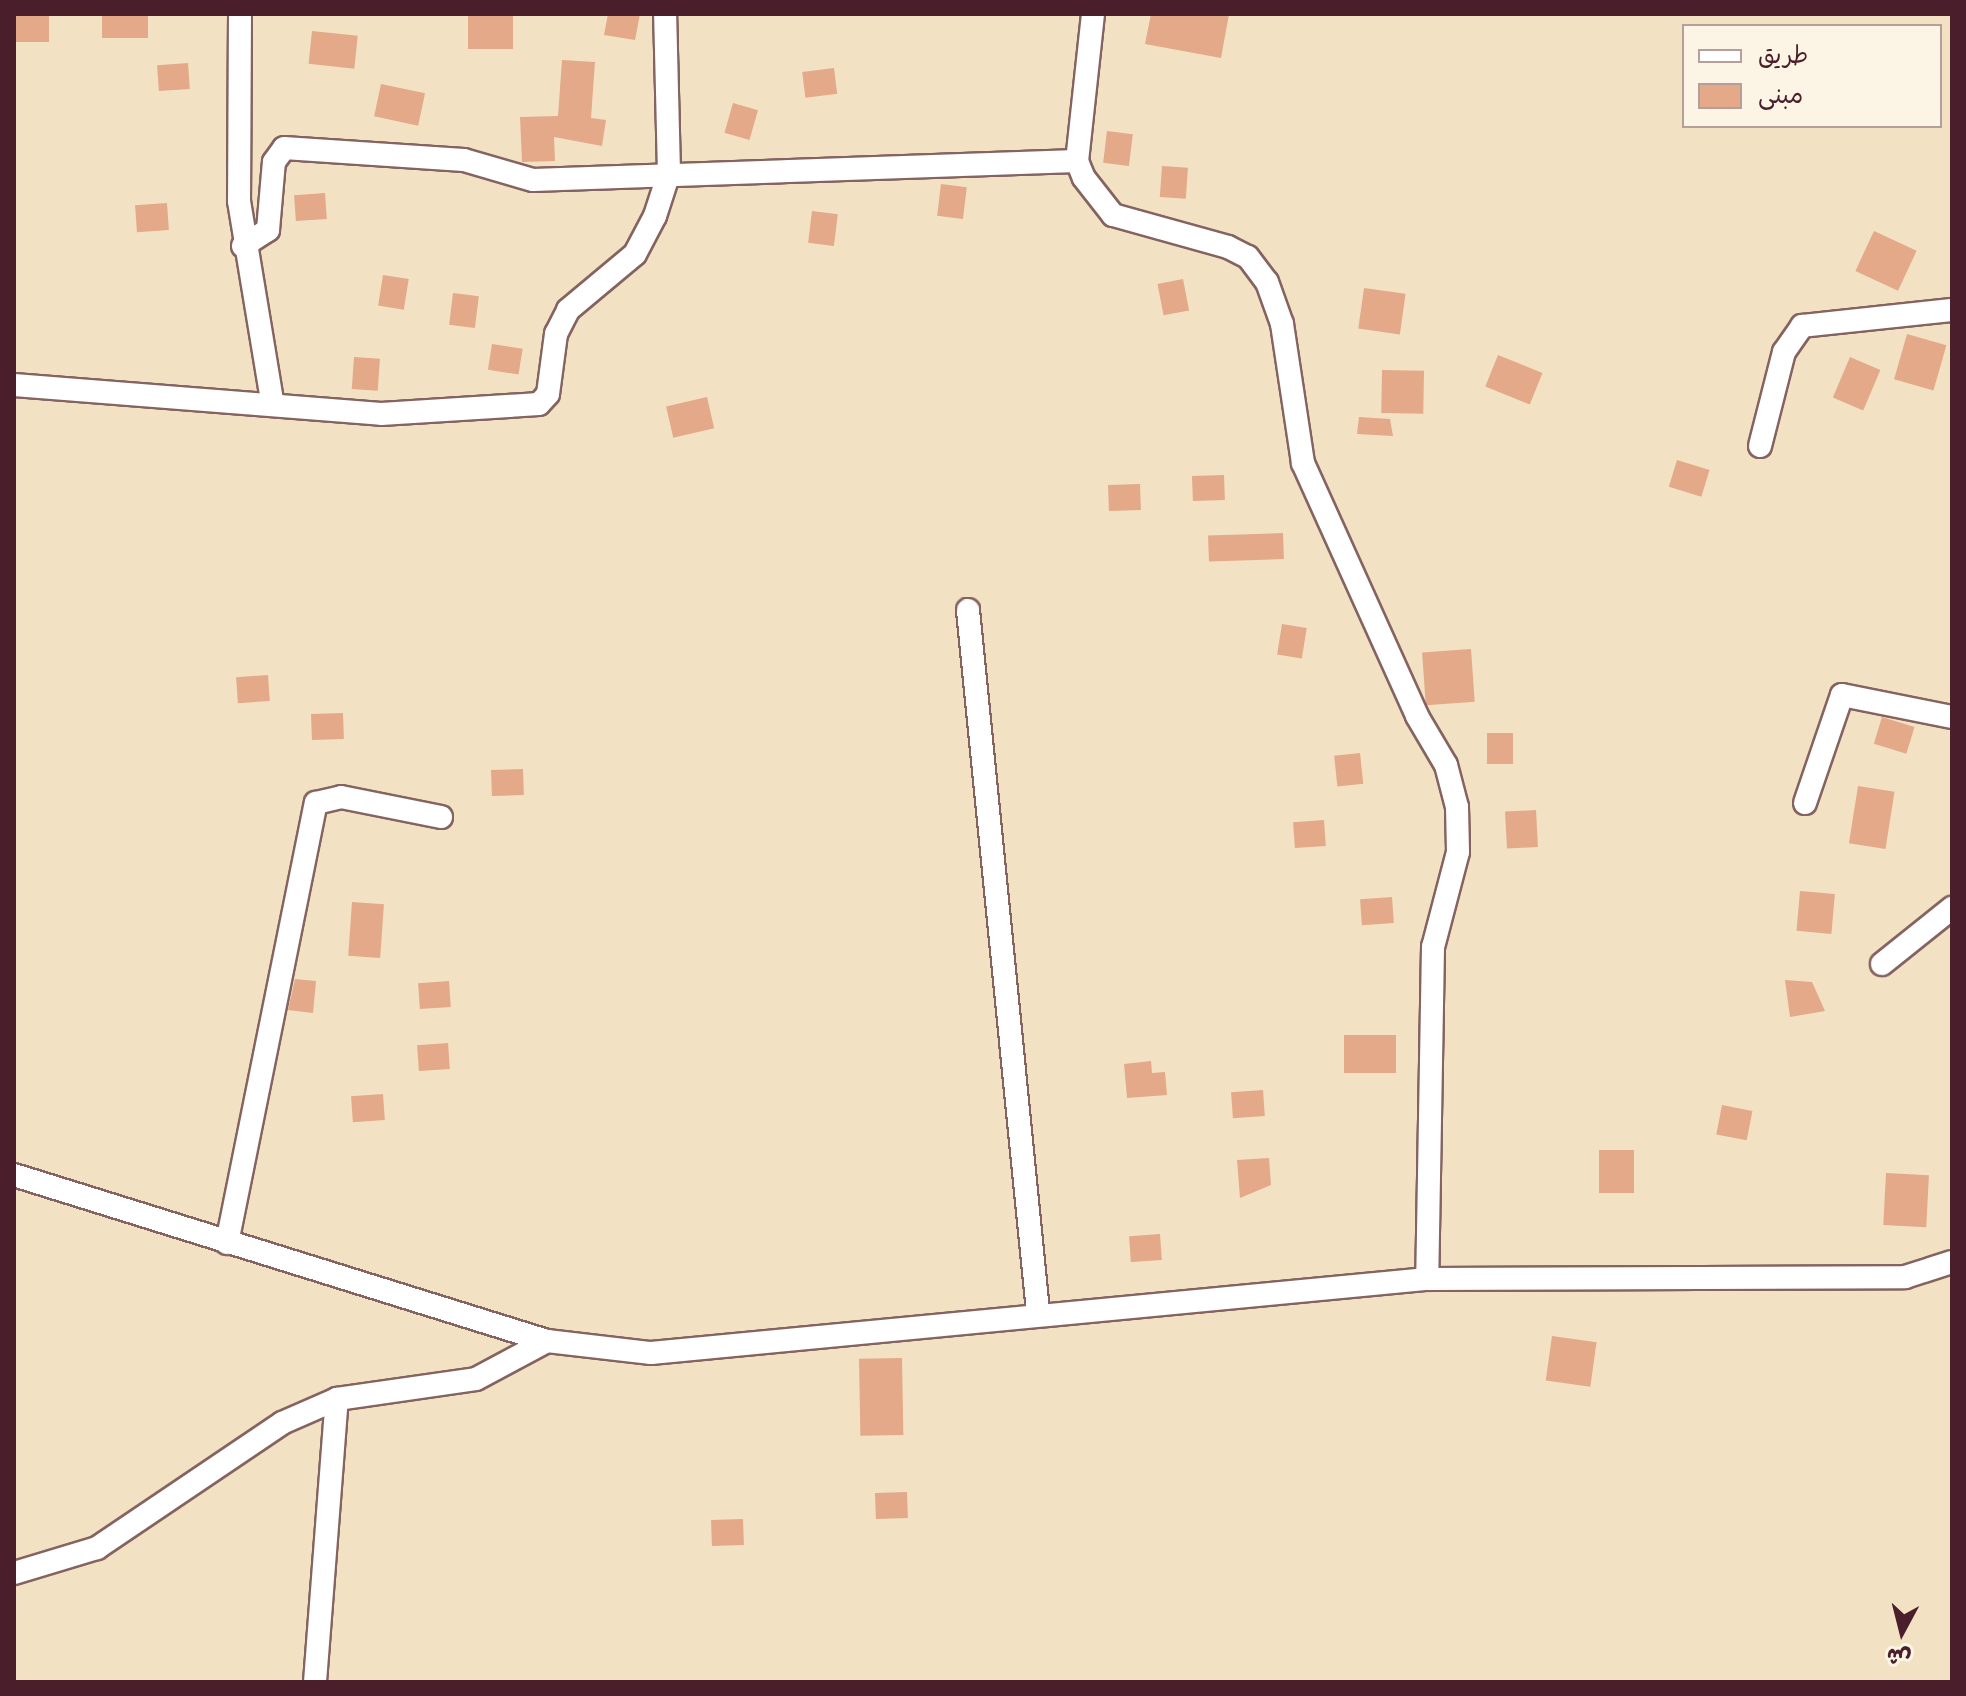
<!DOCTYPE html>
<html>
<head>
<meta charset="utf-8">
<style>
  body { margin:0 }
  #map { position:relative; width:1966px; height:1696px; overflow:hidden; background:#f2e2c3; font-family:Mynerve,"Playpen Sans Arabic",sans-serif }
  div>[style] { position:absolute }
  [style*='--x'] { left:calc(var(--x)*1px); top:calc(var(--y)*1px); width:calc(var(--w)*1px); rotate:calc(var(--a)*1deg) }
  .building>* { inset:0; background:#e3a988; transform-origin:0 0 }
  .roads { filter:drop-shadow(2px 0 #856360) drop-shadow(-2px 0 #856360) drop-shadow(0 2px #856360) drop-shadow(0 -2px #856360) }
  .minor>* { height:22px; margin:-11px; padding:0 11px; transform-origin:11px; border-radius:11px; background:#fff }
  span { translate:-50% -50%; white-space:nowrap; text-align:center; line-height:1.15; -webkit-text-stroke:6px #fcf5e5; paint-order:stroke }
  .frame { position:absolute; inset:0; border:16px solid #4a1f2b; pointer-events:none }
  .legend { position:absolute; left:1682px; top:24px; width:260px; height:104px; box-sizing:border-box; background:#fcf5e5; border:2px solid #b59f9b; margin:0; padding:10px 14px; list-style:none; font-size:24px; color:#4a1f2b }
  .legend li { display:flex; align-items:center; gap:16px; height:40px }
  .legend b { width:40px; border:2px solid #b59f9b }
  .north { position:absolute; left:1862px; top:1592px; width:80px; height:80px; -webkit-text-stroke:6px #fcf5e5; paint-order:stroke; rotate:187deg; font-size:22px; font-weight:700; line-height:32px; text-align:center; color:#4a1f2b }
  .north::after { content:''; display:block; margin:auto; width:28px; height:36px; background:#4a1f2b; clip-path:polygon(50% 0,100% 100%,50% 72%,0 100%) }
</style>
</head>
<body>
<div id="map">
  <div class="building">
    <i style="left:14px;top:14px;width:35px;height:28px"></i>
    <i style="left:102px;top:14px;width:46px;height:24px"></i>
    <i style="clip-path:polygon(608px 14px,640px 14px,635px 40px,604px 35px)"></i>
    <i style="clip-path:polygon(1151px 14px,1229px 14px,1221px 58px,1145px 44px)"></i>
    <i style="left:468px;top:16px;width:45px;height:33px"></i>
    <i style="left:312px;top:31px;width:46px;height:33px;rotate:6deg"></i>
    <i style="clip-path:polygon(562px 60px,595px 62px,591px 118px,606px 120px,602px 146px,554px 137px,555px 161px,522px 162px,520px 117px,558px 116px)"></i>
    <i style="left:188px;top:63px;width:26px;height:31px;rotate:86deg"></i>
    <i style="left:834px;top:68px;width:26px;height:32px;rotate:83deg"></i>
    <i style="left:381px;top:84px;width:45px;height:33px;rotate:12deg"></i>
    <i style="left:733px;top:103px;width:26px;height:31px;rotate:16deg"></i>
    <i style="left:1107px;top:131px;width:26px;height:32px;rotate:7deg"></i>
    <i style="left:1162px;top:166px;width:26px;height:31px;rotate:4deg"></i>
    <i style="left:941px;top:184px;width:26px;height:32px;rotate:7deg"></i>
    <i style="left:325px;top:193px;width:26px;height:31px;rotate:86deg"></i>
    <i style="left:167px;top:203px;width:27px;height:32px;rotate:86deg"></i>
    <i style="left:812px;top:211px;width:26px;height:32px;rotate:7deg"></i>
    <i style="left:1874px;top:231px;width:47px;height:44px;rotate:25deg"></i>
    <i style="left:383px;top:275px;width:26px;height:31px;rotate:9deg"></i>
    <i style="left:1183px;top:279px;width:32px;height:26px;rotate:79deg"></i>
    <i style="left:1364px;top:288px;width:42px;height:41px;rotate:8deg"></i>
    <i style="left:453px;top:293px;width:26px;height:32px;rotate:7deg"></i>
    <i style="left:1907px;top:334px;width:41px;height:47px;rotate:16deg"></i>
    <i style="left:492px;top:344px;width:31px;height:26px;rotate:9deg"></i>
    <i style="left:1498px;top:355px;width:48px;height:34px;rotate:22deg"></i>
    <i style="left:354px;top:357px;width:26px;height:32px;rotate:4deg"></i>
    <i style="left:1850px;top:357px;width:33px;height:44px;rotate:23deg"></i>
    <i style="left:1382px;top:370px;width:42px;height:43px;rotate:1deg"></i>
    <i style="left:707px;top:397px;width:32px;height:42px;rotate:77deg"></i>
    <i style="clip-path:polygon(1359px 417px,1390px 419px,1393px 436px,1357px 434px)"></i>
    <i style="left:1677px;top:460px;width:34px;height:28px;rotate:17deg"></i>
    <i style="left:1224px;top:475px;width:25px;height:32px;rotate:88deg"></i>
    <i style="left:1140px;top:484px;width:26px;height:32px;rotate:88deg"></i>
    <i style="left:1283px;top:533px;width:26px;height:75px;rotate:88deg"></i>
    <i style="left:1282px;top:624px;width:25px;height:31px;rotate:9deg"></i>
    <i style="left:1471px;top:649px;width:53px;height:49px;rotate:86deg"></i>
    <i style="left:268px;top:675px;width:26px;height:32px;rotate:86deg"></i>
    <i style="left:343px;top:713px;width:26px;height:32px;rotate:88deg"></i>
    <i style="left:1882px;top:717px;width:34px;height:28px;rotate:17deg"></i>
    <i style="left:1487px;top:733px;width:26px;height:31px"></i>
    <i style="left:1360px;top:753px;width:31px;height:26px;rotate:84deg"></i>
    <i style="left:523px;top:769px;width:26px;height:32px;rotate:88deg"></i>
    <i style="left:1858px;top:786px;width:37px;height:58px;rotate:9deg"></i>
    <i style="left:1536px;top:810px;width:37px;height:31px;rotate:87deg"></i>
    <i style="left:1324px;top:820px;width:26px;height:31px;rotate:86deg"></i>
    <i style="left:1800px;top:891px;width:35px;height:40px;rotate:5deg"></i>
    <i style="left:1392px;top:897px;width:26px;height:32px;rotate:86deg"></i>
    <i style="left:352px;top:902px;width:32px;height:54px;rotate:4deg"></i>
    <i style="clip-path:polygon(295px 979px,316px 981px,313px 1013px,288px 1010px)"></i>
    <i style="clip-path:polygon(1785px 980px,1812px 982px,1825px 1011px,1790px 1017px)"></i>
    <i style="left:449px;top:981px;width:26px;height:31px;rotate:86deg"></i>
    <i style="left:1344px;top:1035px;width:52px;height:38px"></i>
    <i style="left:448px;top:1043px;width:26px;height:31px;rotate:86deg"></i>
    <i style="clip-path:polygon(1151px 1061px,1152px 1073px,1165px 1072px,1167px 1095px,1127px 1098px,1124px 1064px)"></i>
    <i style="left:1263px;top:1090px;width:26px;height:32px;rotate:86deg"></i>
    <i style="left:383px;top:1094px;width:26px;height:32px;rotate:86deg"></i>
    <i style="left:1722px;top:1105px;width:31px;height:30px;rotate:11deg"></i>
    <i style="left:1599px;top:1150px;width:35px;height:43px"></i>
    <i style="clip-path:polygon(1269px 1158px,1271px 1185px,1240px 1198px,1237px 1160px)"></i>
    <i style="left:1886px;top:1173px;width:43px;height:52px;rotate:3deg"></i>
    <i style="left:1160px;top:1234px;width:26px;height:31px;rotate:86deg"></i>
    <i style="left:1552px;top:1336px;width:45px;height:45px;rotate:8deg"></i>
    <i style="left:902px;top:1358px;width:77px;height:43px;rotate:89deg"></i>
    <i style="left:907px;top:1492px;width:26px;height:32px;rotate:88deg"></i>
    <i style="left:743px;top:1519px;width:26px;height:32px;rotate:88deg"></i>
  </div>
  <div class="roads">
    <div class="minor">
      <i style="--x:240;--y:14;--w:187;--a:90.3"></i>
      <i style="--x:239;--y:201;--w:202;--a:80.6"></i>
      <i style="--x:1093;--y:14;--w:148;--a:96.2"></i>
      <i style="--x:1077;--y:161;--w:18;--a:68"></i>
      <i style="--x:1084;--y:178;--w:47;--a:51.9"></i>
      <i style="--x:1113;--y:215;--w:119;--a:15.5"></i>
      <i style="--x:1228;--y:247;--w:22;--a:27"></i>
      <i style="--x:1248;--y:257;--w:31;--a:53"></i>
      <i style="--x:1267;--y:282;--w:45;--a:70.3"></i>
      <i style="--x:1282;--y:324;--w:141;--a:81.4"></i>
      <i style="--x:1303;--y:463;--w:277;--a:65.7"></i>
      <i style="--x:1417;--y:716;--w:57;--a:59.4"></i>
      <i style="--x:1446;--y:765;--w:43;--a:75.3"></i>
      <i style="--x:1457;--y:807;--w:45;--a:88.7"></i>
      <i style="--x:1458;--y:852;--w:98;--a:104.7"></i>
      <i style="--x:1433;--y:947;--w:332;--a:91"></i>
      <i style="--x:243;--y:246;--w:30;--a:-33"></i>
      <i style="--x:268;--y:230;--w:68;--a:-85"></i>
      <i style="--x:274;--y:162;--w:17;--a:-54"></i>
      <i style="--x:284;--y:148;--w:180;--a:3.8"></i>
      <i style="--x:464;--y:160;--w:72;--a:16.2"></i>
      <i style="--x:533;--y:180;--w:544;--a:-2"></i>
      <i style="--x:14;--y:385;--w:368;--a:4.5"></i>
      <i style="--x:381;--y:414;--w:158;--a:-3.6"></i>
      <i style="--x:539;--y:404;--w:13;--a:-48"></i>
      <i style="--x:548;--y:394;--w:61;--a:-82.4"></i>
      <i style="--x:556;--y:334;--w:27;--a:-63"></i>
      <i style="--x:568;--y:310;--w:87;--a:-39.9"></i>
      <i style="--x:635;--y:254;--w:43;--a:-62.2"></i>
      <i style="--x:655;--y:216;--w:45;--a:-72"></i>
      <i style="--x:669;--y:173;--w:159;--a:-91.4"></i>
      <i style="--x:1760;--y:446;--w:97;--a:-75.7"></i>
      <i style="--x:1784;--y:352;--w:32;--a:-55"></i>
      <i style="--x:1802;--y:326;--w:151;--a:-6.1"></i>
      <i style="--x:968;--y:610;--w:704;--a:84.3"></i>
      <i style="--x:1805;--y:803;--w:114;--a:-71.1"></i>
      <i style="--x:1842;--y:695;--w:112;--a:11.3"></i>
      <i style="--x:1882;--y:964;--w:90;--a:-38.7"></i>
      <i style="--x:14;--y:1175;--w:558;--a:17.3"></i>
      <i style="--x:547;--y:1341;--w:105;--a:6.6"></i>
      <i style="--x:651;--y:1353;--w:780;--a:-5.45"></i>
      <i style="--x:1427;--y:1279;--w:478;--a:-0.2"></i>
      <i style="--x:1905;--y:1277;--w:49;--a:-17.7"></i>
      <i style="--x:227;--y:1243;--w:449;--a:-78.6"></i>
      <i style="--x:316;--y:803;--w:26;--a:-13"></i>
      <i style="--x:341;--y:797;--w:102;--a:11.3"></i>
      <i style="--x:14;--y:1573;--w:87;--a:-16.8"></i>
      <i style="--x:97;--y:1548;--w:223;--a:-34"></i>
      <i style="--x:282;--y:1423;--w:60;--a:-23.6"></i>
      <i style="--x:315;--y:1682;--w:284;--a:-85.6"></i>
      <i style="--x:337;--y:1399;--w:140;--a:-8.2"></i>
      <i style="--x:476;--y:1379;--w:81;--a:-28.2"></i>
    </div>
  </div>
  <div class="frame"></div>
  <ul class="legend">
  <li><b style="height:10px;background:#fff"></b>طريق</li>
  <li><b style="height:22px;background:#e3a988"></b>مبنى</li>
  </ul>
  <div class="north">ش</div>
</div>
</body>
</html>
